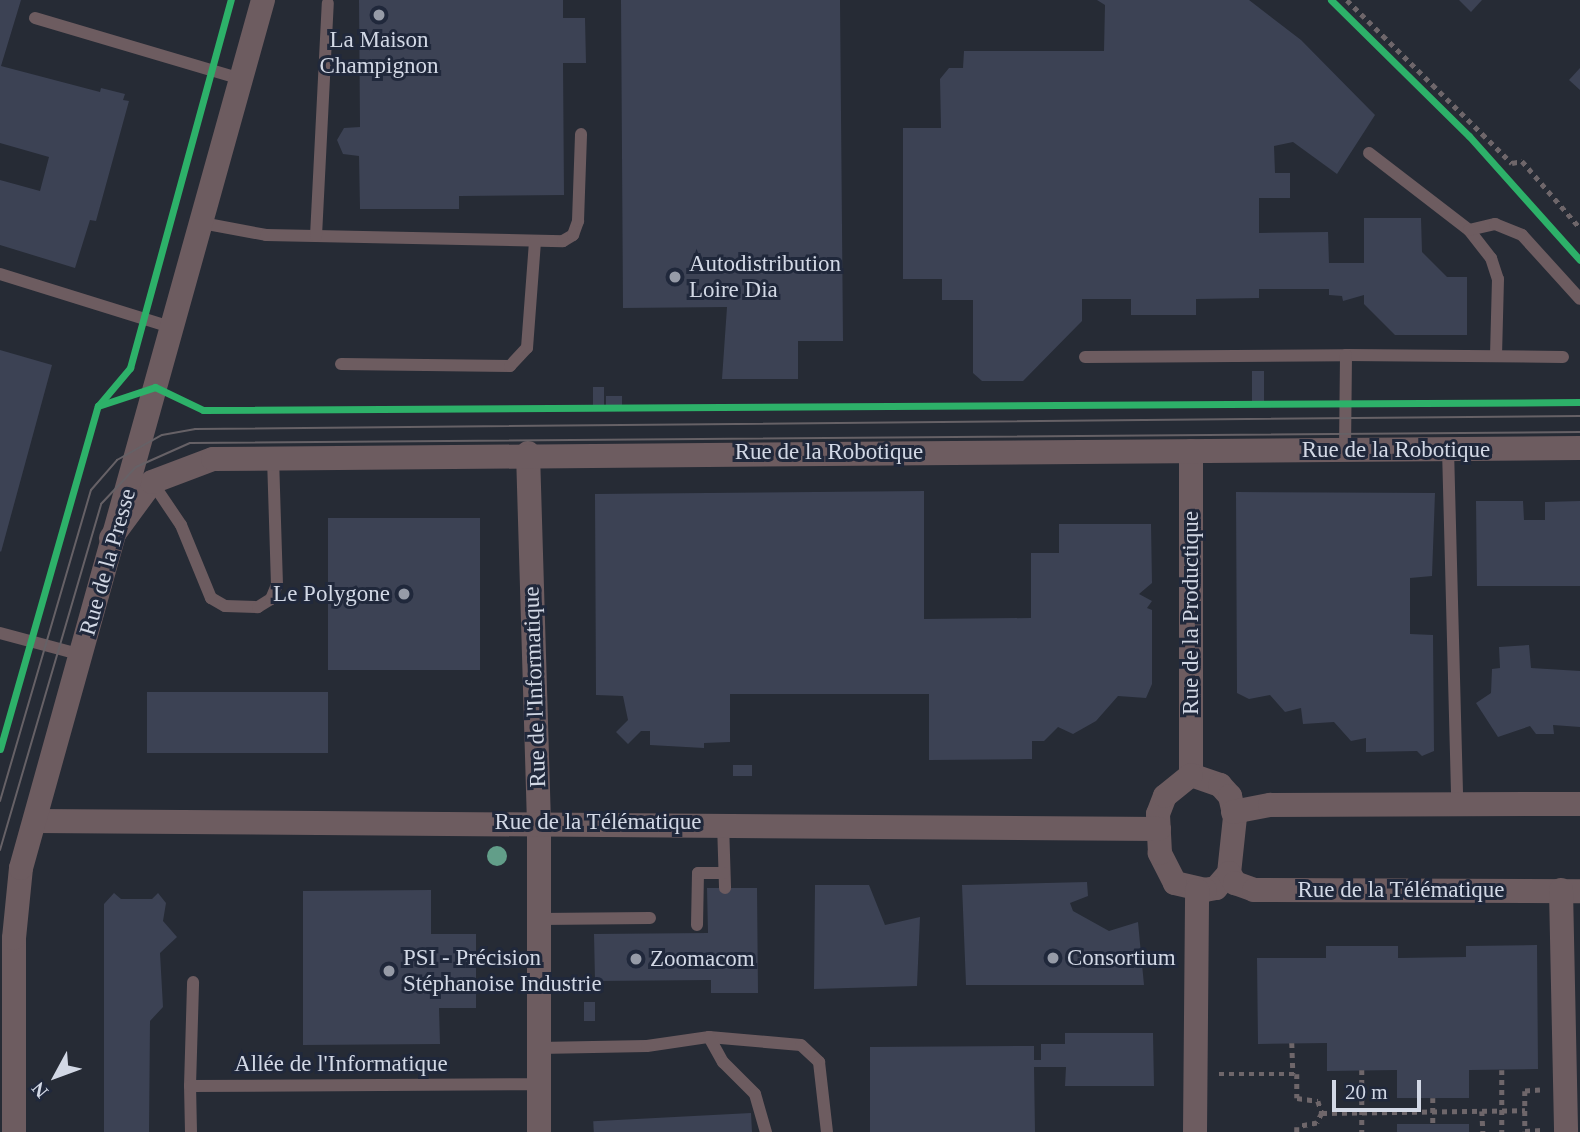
<!DOCTYPE html>
<html>
<head>
<meta charset="utf-8">
<style>
  body { margin:0 }
  #map { position:relative; width:1580px; height:1132px; overflow:hidden; background:#262b35; font-family:"Times New Roman",serif }
  div>[style] { position:absolute }
  [style*='--x'] { left:calc(var(--x)*1px); top:calc(var(--y)*1px); width:calc(var(--w)*1px); rotate:calc(var(--a)*1deg) }
  .building>* { inset:0; background:#3c4254; transform-origin:0 0 }
  .path>* { height:4.5px; margin-top:-2.25px; transform-origin:0; background:repeating-linear-gradient(90deg,#6e666a 0 5px,transparent 0 10px) }
  .lane>* { height:12px; margin:-6px; padding:0 6px; transform-origin:6px; border-radius:6px; background:#6d5c60 }
  .street>* { height:24px; margin:-12px; padding:0 12px; transform-origin:12px; border-radius:12px; background:#6d5c60 }
  .tram>* { height:2px; margin:-1px; padding:0 1px; transform-origin:1px; border-radius:1px; background:#666166 }
  .cycleway>* { height:7px; margin:-3.5px; padding:0 3.5px; transform-origin:3.5px; border-radius:3.5px; background:#2db169 }
  .trees>* { width:20px; height:20px; margin:-10px; border-radius:50%; background:#629e89 }
  .dots>* { width:19px; height:19px; translate:-50% -50%; box-sizing:border-box; border:4px solid #20283b; border-radius:50% }
  span { translate:-50% -50%; white-space:nowrap; text-align:center; line-height:1.15; -webkit-text-stroke:6px #20283b; paint-order:stroke }
  .poi-label { font-size:23px; color:#d2d8e5 }
  .left { translate:0 -50%; text-align:left }
  .right { translate:-100% -50%; text-align:right }
  .street-label { font-size:23px; color:#d2d8e5 }
  .north { position:absolute; left:21px; top:1041px; width:70px; height:70px; -webkit-text-stroke:5px #20283b; paint-order:stroke; rotate:229deg; font-size:19px; font-weight:700; line-height:28px; text-align:center; color:#d2d8e5 }
  .north::after { content:''; display:block; margin:auto; width:24px; height:32px; background:#d2d8e5; clip-path:polygon(50% 0,100% 100%,50% 72%,0 100%) }
  .scale { position:absolute; left:1332px; top:1080px; width:89px; height:32px; box-sizing:border-box; border:4px solid #d2d8e5; border-top:0; padding-left:9px; font-size:21px; line-height:24px; white-space:nowrap; color:#d2d8e5; -webkit-text-stroke:5px #20283b; paint-order:stroke }
</style>
</head>
<body>
<div id="map">
  <div class="building">
    <i style="clip-path:polygon(0 0,21px 0,1px 66px,100px 92px,101px 88px,125px 94px,123px 100px,129px 101px,96px 221px,90px 220px,75px 268px,0 245px,0 180px,40px 191px,49px 157px,0 143px)"></i>
    <i style="clip-path:polygon(359px 0,563px 0,563px 18px,585px 18px,586px 63px,563px 63px,564px 195px,459px 196px,459px 209px,360px 209px,359px 156px,343px 154px,337px 140px,344px 128px,360px 127px)"></i>
    <i style="clip-path:polygon(621px 0,840px 0,843px 341px,798px 341px,798px 379px,722px 379px,727px 307px,623px 308px)"></i>
    <i style="clip-path:polygon(1097px 0,1249px 0,1301px 40px,1375px 115px,1337px 174px,1293px 142px,1274px 146px,1275px 173px,1290px 173px,1290px 198px,1259px 198px,1259px 233px,1328px 232px,1329px 263px,1364px 263px,1364px 218px,1421px 218px,1422px 252px,1447px 277px,1467px 277px,1467px 335px,1395px 335px,1364px 304px,1364px 295px,1343px 301px,1342px 296px,1329px 295px,1329px 289px,1259px 289px,1259px 298px,1196px 299px,1196px 315px,1131px 315px,1131px 299px,1082px 299px,1082px 321px,1023px 381px,982px 381px,973px 373px,973px 300px,942px 300px,942px 279px,903px 279px,903px 128px,941px 128px,940px 79px,949px 68px,963px 68px,964px 51px,1104px 51px,1105px 5px)"></i>
    <i style="clip-path:polygon(1459px 0,1482px 0,1471px 12px)"></i>
    <i style="clip-path:polygon(1580px 68px,1580px 90px,1569px 80px)"></i>
    <i style="clip-path:polygon(0 350px,52px 365px,1px 552px,0 551px)"></i>
    <i style="left:1252px;top:371px;width:12px;height:31px"></i>
    <i style="left:593px;top:387px;width:11px;height:19px"></i>
    <i style="left:606px;top:396px;width:16px;height:10px"></i>
    <i style="clip-path:polygon(924px 491px,924px 619px,1031px 618px,1031px 553px,1059px 553px,1059px 524px,1151px 524px,1152px 583px,1139px 594px,1152px 601px,1147px 608px,1152px 610px,1152px 684px,1146px 698px,1118px 696px,1096px 721px,1073px 734px,1058px 727px,1044px 741px,1032px 741px,1032px 759px,929px 760px,929px 694px,730px 694px,730px 742px,704px 743px,704px 748px,650px 745px,650px 731px,641px 731px,628px 744px,616px 732px,628px 720px,623px 696px,596px 695px,595px 494px)"></i>
    <i style="clip-path:polygon(1236px 492px,1435px 493px,1432px 576px,1410px 578px,1410px 634px,1433px 635px,1434px 751px,1422px 756px,1417px 751px,1366px 752px,1366px 738px,1351px 741px,1334px 722px,1303px 724px,1301px 708px,1285px 712px,1270px 695px,1249px 699px,1237px 693px)"></i>
    <i style="clip-path:polygon(1476px 501px,1523px 501px,1524px 520px,1545px 520px,1545px 502px,1580px 501px,1580px 586px,1477px 586px)"></i>
    <i style="left:328px;top:518px;width:152px;height:152px"></i>
    <i style="clip-path:polygon(1529px 645px,1531px 668px,1580px 671px,1580px 727px,1553px 725px,1554px 734px,1536px 734px,1530px 726px,1498px 737px,1476px 703px,1491px 693px,1492px 669px,1500px 668px,1499px 647px)"></i>
    <i style="left:147px;top:692px;width:181px;height:61px"></i>
    <i style="left:733px;top:765px;width:19px;height:11px"></i>
    <i style="clip-path:polygon(1087px 882px,1088px 896px,1070px 903px,1073px 911px,1109px 931px,1138px 922px,1144px 985px,966px 985px,962px 885px)"></i>
    <i style="clip-path:polygon(815px 885px,869px 885px,885px 925px,920px 917px,917px 986px,814px 989px)"></i>
    <i style="clip-path:polygon(707px 888px,757px 888px,758px 993px,711px 993px,711px 980px,595px 981px,594px 934px,708px 933px)"></i>
    <i style="clip-path:polygon(431px 890px,431px 934px,476px 934px,476px 1008px,439px 1008px,440px 1044px,303px 1045px,303px 891px)"></i>
    <i style="clip-path:polygon(114px 893px,121px 899px,152px 899px,158px 893px,166px 903px,163px 921px,177px 937px,160px 953px,163px 1007px,150px 1021px,149px 1132px,104px 1132px,104px 904px)"></i>
    <i style="clip-path:polygon(1537px 945px,1538px 1069px,1469px 1070px,1469px 1098px,1397px 1098px,1397px 1070px,1327px 1071px,1327px 1043px,1258px 1044px,1257px 958px,1326px 958px,1326px 946px,1398px 946px,1398px 958px,1466px 957px,1466px 946px)"></i>
    <i style="left:584px;top:1002px;width:11px;height:19px"></i>
    <i style="clip-path:polygon(1065px 1033px,1153px 1033px,1154px 1086px,1065px 1086px,1066px 1067px,1034px 1067px,1035px 1132px,870px 1132px,870px 1047px,1034px 1046px,1034px 1060px,1041px 1060px,1041px 1044px,1065px 1044px)"></i>
    <i style="left:751px;top:1113px;width:19px;height:158px;rotate:87deg"></i>
    <i style="left:1397px;top:1124px;width:72px;height:8px"></i>
  </div>
  <div class="path">
    <i style="--x:1347;--y:0;--w:232;--a:44.7"></i>
    <i style="--x:1512;--y:163;--w:10;--a:-11"></i>
    <i style="--x:1522;--y:161;--w:89;--a:49.1"></i>
    <i style="--x:1292;--y:1043;--w:31;--a:88"></i>
    <i style="--x:1362;--y:1070;--w:62;--a:90"></i>
    <i style="--x:1502;--y:1070;--w:62;--a:90"></i>
    <i style="--x:1219;--y:1074;--w:78;--a:0"></i>
    <i style="--x:1297;--y:1074;--w:24;--a:90"></i>
    <i style="--x:1297;--y:1098;--w:21;--a:8"></i>
    <i style="--x:1318;--y:1101;--w:13;--a:72"></i>
    <i style="--x:1322;--y:1113;--w:11;--a:117"></i>
    <i style="--x:1317;--y:1123;--w:20;--a:169"></i>
    <i style="--x:1297;--y:1127;--w:5;--a:90"></i>
    <i style="--x:1540;--y:1090;--w:15;--a:176"></i>
    <i style="--x:1525;--y:1091;--w:40;--a:90"></i>
    <i style="--x:1525;--y:1131;--w:17;--a:-3"></i>
    <i style="--x:1433;--y:1098;--w:26;--a:90"></i>
    <i style="--x:1482;--y:1111;--w:21;--a:87"></i>
    <i style="--x:1322;--y:1113;--w:203;--a:-0.8"></i>
  </div>
  <div class="lane">
    <i style="--x:35;--y:18;--w:215;--a:16.5"></i>
    <i style="--x:1369;--y:153;--w:126;--a:37.6"></i>
    <i style="--x:1469;--y:230;--w:36;--a:52"></i>
    <i style="--x:1491;--y:258;--w:22;--a:72"></i>
    <i style="--x:1498;--y:279;--w:77;--a:91.5"></i>
    <i style="--x:202;--y:223;--w:65;--a:10.6"></i>
    <i style="--x:266;--y:235;--w:297;--a:1.2"></i>
    <i style="--x:563;--y:241;--w:12;--a:-31"></i>
    <i style="--x:573;--y:235;--w:15;--a:-70"></i>
    <i style="--x:578;--y:221;--w:87;--a:-88"></i>
    <i style="--x:1469;--y:230;--w:27;--a:-13"></i>
    <i style="--x:1495;--y:224;--w:29;--a:22"></i>
    <i style="--x:1522;--y:235;--w:86;--a:47.8"></i>
    <i style="--x:316;--y:236;--w:233;--a:-87.1"></i>
    <i style="--x:0;--y:274;--w:181;--a:17.3"></i>
    <i style="--x:1346;--y:355;--w:217;--a:0.5"></i>
    <i style="--x:1085;--y:357;--w:261;--a:-0.4"></i>
    <i style="--x:1346;--y:355;--w:95;--a:90.6"></i>
    <i style="--x:341;--y:364;--w:169;--a:0.7"></i>
    <i style="--x:510;--y:366;--w:25;--a:-47"></i>
    <i style="--x:527;--y:348;--w:107;--a:-85.7"></i>
    <i style="--x:1448;--y:449;--w:355;--a:88.5"></i>
    <i style="--x:152;--y:482;--w:52;--a:56"></i>
    <i style="--x:181;--y:525;--w:79;--a:67.7"></i>
    <i style="--x:211;--y:598;--w:16;--a:30"></i>
    <i style="--x:225;--y:606;--w:33;--a:2"></i>
    <i style="--x:258;--y:607;--w:15;--a:-32"></i>
    <i style="--x:271;--y:599;--w:15;--a:-67"></i>
    <i style="--x:277;--y:585;--w:127;--a:-91.8"></i>
    <i style="--x:0;--y:633;--w:85;--a:15"></i>
    <i style="--x:723;--y:823;--w:65;--a:88.2"></i>
    <i style="--x:540;--y:919;--w:110;--a:-0.5"></i>
    <i style="--x:697;--y:925;--w:52;--a:-88.9"></i>
    <i style="--x:698;--y:873;--w:26;--a:0"></i>
    <i style="--x:709;--y:1037;--w:92;--a:5"></i>
    <i style="--x:801;--y:1045;--w:25;--a:43"></i>
    <i style="--x:819;--y:1062;--w:70;--a:83.5"></i>
    <i style="--x:539;--y:1048;--w:108;--a:-1.1"></i>
    <i style="--x:647;--y:1046;--w:63;--a:-8.3"></i>
    <i style="--x:709;--y:1037;--w:29;--a:61"></i>
    <i style="--x:723;--y:1062;--w:45;--a:45"></i>
    <i style="--x:755;--y:1094;--w:40;--a:74"></i>
    <i style="--x:190;--y:1086;--w:104;--a:-88.3"></i>
    <i style="--x:191;--y:1132;--w:46;--a:-91.2"></i>
    <i style="--x:190;--y:1086;--w:349;--a:-0.3"></i>
  </div>
  <div class="street">
    <i style="--x:1191;--y:451;--w:324;--a:90"></i>
    <i style="--x:528;--y:453;--w:369;--a:88.3"></i>
    <i style="--x:539;--y:822;--w:310;--a:90"></i>
    <i style="--x:111;--y:538;--w:69;--a:-53.8"></i>
    <i style="--x:152;--y:482;--w:65;--a:-20.7"></i>
    <i style="--x:213;--y:459;--w:1367;--a:-0.46"></i>
    <i style="--x:1191;--y:775;--w:31;--a:19"></i>
    <i style="--x:1220;--y:785;--w:15;--a:48"></i>
    <i style="--x:1230;--y:796;--w:22;--a:77"></i>
    <i style="--x:1235;--y:817;--w:56;--a:96.1"></i>
    <i style="--x:1229;--y:873;--w:20;--a:131"></i>
    <i style="--x:1216;--y:888;--w:11;--a:170"></i>
    <i style="--x:1205;--y:890;--w:31;--a:-167"></i>
    <i style="--x:1175;--y:883;--w:34;--a:-117"></i>
    <i style="--x:1160;--y:853;--w:39;--a:-93"></i>
    <i style="--x:1158;--y:814;--w:19;--a:-69"></i>
    <i style="--x:1165;--y:796;--w:33;--a:-39"></i>
    <i style="--x:1233;--y:812;--w:38;--a:-11"></i>
    <i style="--x:1270;--y:805;--w:310;--a:-0.2"></i>
    <i style="--x:37;--y:821;--w:1122;--a:0.41"></i>
    <i style="--x:1229;--y:873;--w:12;--a:59"></i>
    <i style="--x:1235;--y:883;--w:20;--a:20"></i>
    <i style="--x:1254;--y:890;--w:326;--a:0.2"></i>
    <i style="--x:1561;--y:890;--w:242;--a:88.8"></i>
    <i style="--x:14;--y:1132;--w:194;--a:-90"></i>
    <i style="--x:14;--y:938;--w:70;--a:-84.3"></i>
    <i style="--x:21;--y:868;--w:901;--a:-74.42"></i>
    <i style="--x:1195;--y:1132;--w:242;--a:-89.5"></i>
  </div>
  <div class="tram">
    <i style="--x:0;--y:801;--w:324;--a:-73.7"></i>
    <i style="--x:91;--y:490;--w:40;--a:-49"></i>
    <i style="--x:117;--y:460;--w:51;--a:-29.1"></i>
    <i style="--x:162;--y:435;--w:34;--a:-10"></i>
    <i style="--x:195;--y:429;--w:1385;--a:-0.54"></i>
    <i style="--x:0;--y:850;--w:360;--a:-73.7"></i>
    <i style="--x:101;--y:504;--w:51;--a:-46.6"></i>
    <i style="--x:136;--y:467;--w:59;--a:-24"></i>
    <i style="--x:190;--y:443;--w:1390;--a:-0.45"></i>
  </div>
  <div class="cycleway">
    <i style="--x:1331;--y:0;--w:194;--a:44.6"></i>
    <i style="--x:1469;--y:136;--w:166;--a:48.2"></i>
    <i style="--x:98;--y:406;--w:50;--a:-49.9"></i>
    <i style="--x:130;--y:368;--w:382;--a:-74.7"></i>
    <i style="--x:0;--y:749;--w:357;--a:-74.1"></i>
    <i style="--x:98;--y:406;--w:60;--a:-18.4"></i>
    <i style="--x:155;--y:387;--w:53;--a:25.6"></i>
    <i style="--x:203;--y:410;--w:1377;--a:-0.33"></i>
  </div>
  <div class="trees">
    <i style="left:497px;top:856px"></i>
  </div>
  <div class="dots">
    <i style="left:379px;top:15px;background:#969ba7"></i>
    <i style="left:675px;top:277px;background:#969ba7"></i>
    <i style="left:404px;top:594px;background:#969ba7"></i>
    <i style="left:1053px;top:958px;background:#969ba7"></i>
    <i style="left:636px;top:959px;background:#969ba7"></i>
    <i style="left:389px;top:971px;background:#969ba7"></i>
  </div>
  <div class="poi-label">
    <span style="left:379px;top:53px">La Maison<br>Champignon</span>
    <span class="left" style="left:689px;top:277px">Autodistribution<br>Loire Dia</span>
    <span class="right" style="left:390px;top:594px">Le Polygone</span>
    <span class="left" style="left:403px;top:971px">PSI - Précision<br>Stéphanoise Industrie</span>
    <span class="left" style="left:1067px;top:958px">Consortium</span>
    <span class="left" style="left:650px;top:959px">Zoomacom</span>
  </div>
  <div class="street-label">
    <span style="left:1396px;top:450px">Rue de la Robotique</span>
    <span style="left:829px;top:452px">Rue de la Robotique</span>
    <span style="left:108px;top:562px;rotate:-74deg">Rue de la Presse</span>
    <span style="left:1191px;top:613px;rotate:-90deg">Rue de la Productique</span>
    <span style="left:535px;top:687px;rotate:-92deg">Rue de l'Informatique</span>
    <span style="left:598px;top:822px">Rue de la Télématique</span>
    <span style="left:1401px;top:890px">Rue de la Télématique</span>
    <span style="left:341px;top:1064px">Allée de l'Informatique</span>
  </div>
  <div class="north">N</div>
  <div class="scale">20 m</div>
</div>
</body>
</html>
